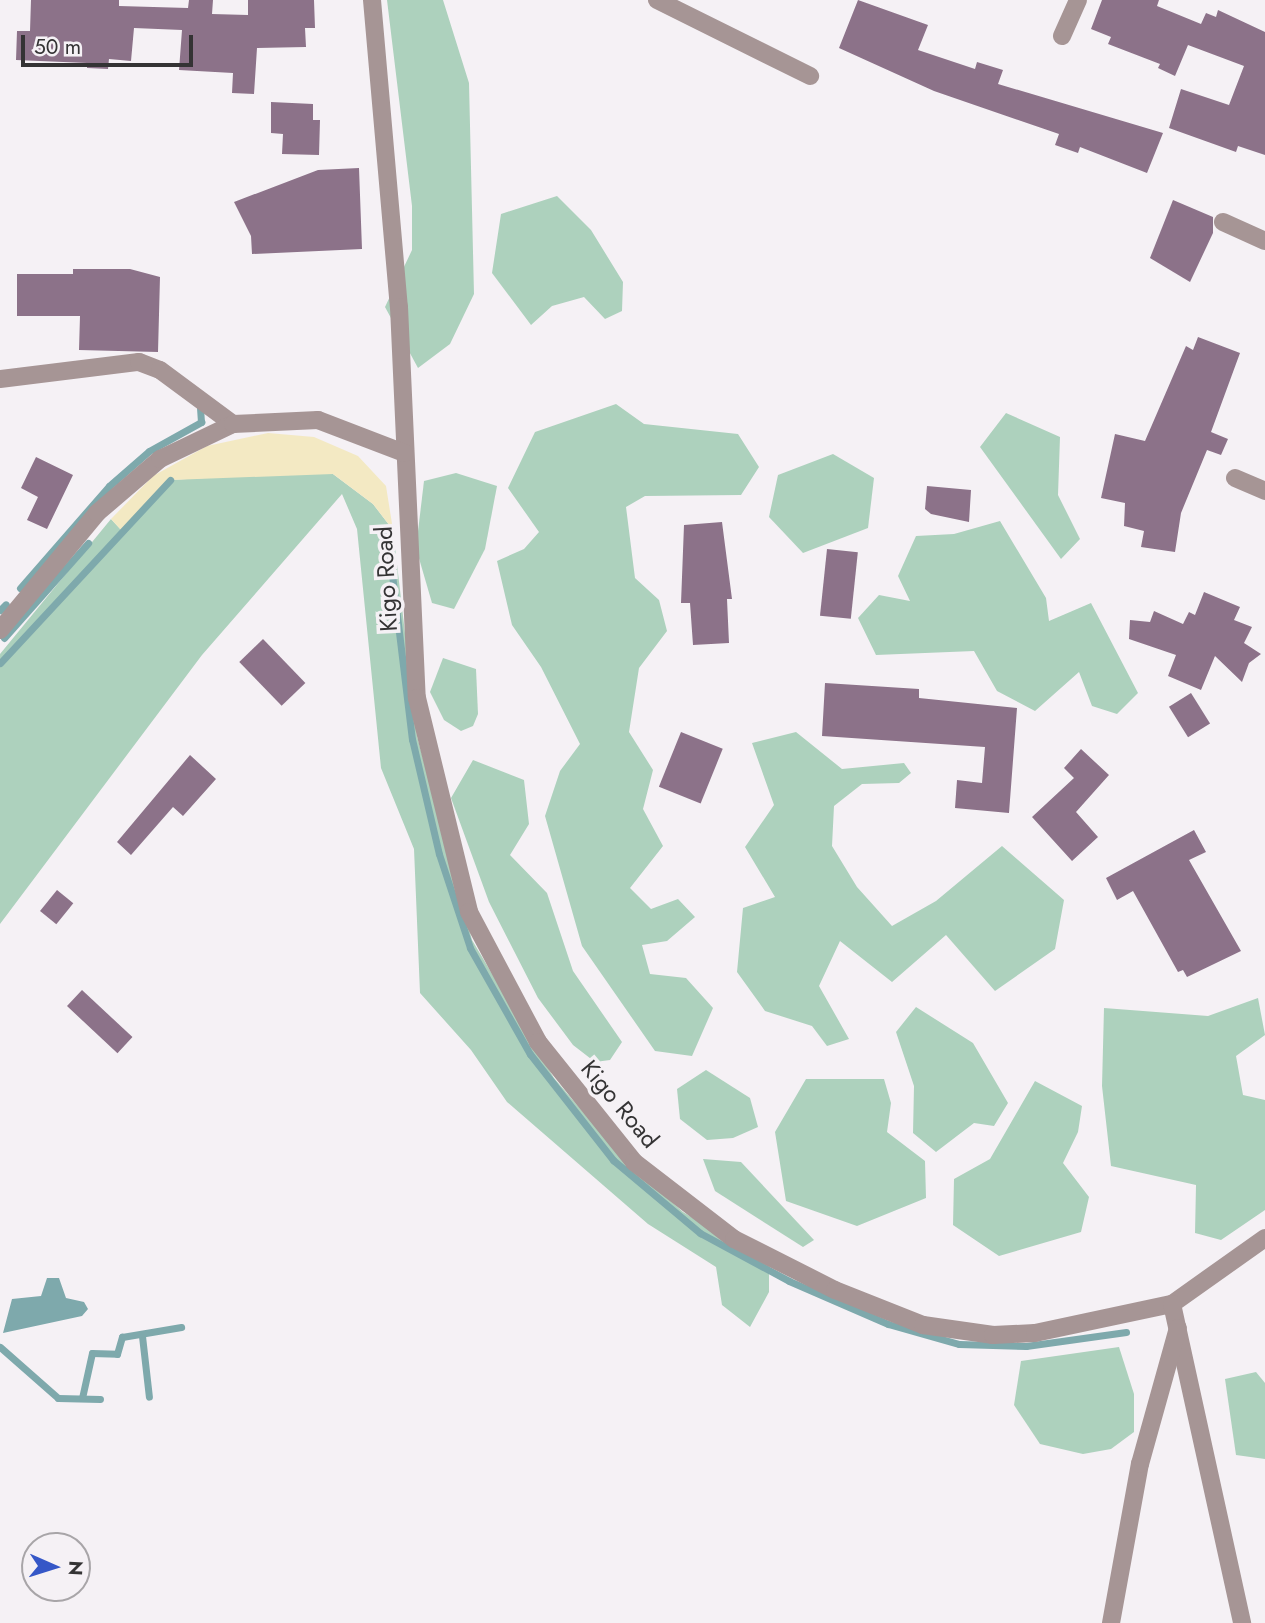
<!DOCTYPE html>
<html>
<head>
<meta charset="utf-8">
<style>
  body { margin:0 }
  #map { position:relative; width:1265px; height:1623px; overflow:hidden; background:#f5f1f5; font-family:Jost,sans-serif }
  div>[style] { position:absolute }
  [style*='--x'] { left:calc(var(--x)*1px); top:calc(var(--y)*1px); width:calc(var(--w)*1px); rotate:calc(var(--a)*1deg) }
  .green>* { inset:0; background:#add1bd }
  .sand>* { inset:0; background:#f3e9c3 }
  .water>* { inset:0; background:#7ea9ac }
  .stream>* { height:7px; margin:-3.5px; padding:0 3.5px; transform-origin:3.5px; border-radius:3.5px; background:#7ea9ac }
  .building>* { inset:0; background:#8c7289; transform-origin:0 0 }
  .minor>* { height:18px; margin:-9px; padding:0 9px; transform-origin:9px; border-radius:9px; background:#a69595 }
  span { translate:-50% -50%; white-space:nowrap; text-align:center; line-height:1.15; -webkit-text-stroke:7px #f5f1f5; paint-order:stroke }
  .street-label { font-size:24px; color:#343334 }
  .north { position:absolute; left:21px; top:1532px; width:70px; height:70px; box-sizing:border-box; background:#f5f1f5; border:2px solid #a8a5a8; border-radius:50%; rotate:93deg; font-size:19px; font-weight:700; line-height:28px; text-align:center; color:#343334 }
  .north::after { content:''; display:block; margin:auto; width:24px; height:32px; background:#3557c7; clip-path:polygon(50% 0,100% 100%,50% 72%,0 100%) }
  .scale { position:absolute; left:21px; top:35px; width:172px; height:32px; box-sizing:border-box; border:4px solid #343334; border-top:0; padding-left:9px; font-size:21px; line-height:24px; white-space:nowrap; color:#343334; -webkit-text-stroke:5px #f5f1f5; paint-order:stroke }
</style>
</head>
<body>
<div id="map">
  <div class="green">
    <i style="clip-path:polygon(387px 0,443px 0,469px 83px,474px 294px,450px 344px,418px 368px,385px 307px,412px 250px,412px 206px)"></i>
    <i style="clip-path:polygon(557px 196px,591px 230px,623px 282px,622px 311px,605px 319px,584px 297px,552px 306px,531px 325px,492px 273px,501px 214px)"></i>
    <i style="clip-path:polygon(616px 404px,644px 424px,738px 434px,759px 467px,741px 495px,645px 496px,626px 507px,635px 578px,659px 600px,667px 631px,639px 668px,629px 732px,653px 770px,643px 809px,663px 846px,630px 888px,651px 909px,678px 899px,695px 917px,667px 941px,642px 945px,650px 974px,686px 978px,713px 1008px,692px 1056px,655px 1051px,582px 946px,545px 816px,560px 771px,580px 744px,541px 667px,512px 625px,497px 561px,524px 549px,539px 532px,508px 488px,535px 432px)"></i>
    <i style="clip-path:polygon(1006px 413px,1060px 437px,1058px 495px,1080px 539px,1061px 559px,980px 447px)"></i>
    <i style="clip-path:polygon(833px 454px,874px 478px,868px 528px,803px 553px,769px 517px,778px 475px)"></i>
    <i style="clip-path:polygon(456px 473px,497px 486px,485px 549px,454px 609px,432px 603px,416px 548px,424px 481px)"></i>
    <i style="clip-path:polygon(271px 474px,333px 474px,373px 504px,393px 530px,417px 736px,472px 940px,554px 1078px,619px 1154px,683px 1212px,769px 1264px,769px 1292px,750px 1327px,722px 1305px,716px 1267px,648px 1224px,507px 1102px,471px 1050px,420px 993px,414px 849px,381px 768px,357px 529px,342px 494px,202px 655px,0 924px,0 654px,111px 519px,122px 531px,170px 480px)"></i>
    <i style="clip-path:polygon(1000px 521px,1046px 598px,1049px 621px,1091px 603px,1138px 693px,1117px 714px,1092px 706px,1079px 672px,1035px 711px,997px 691px,974px 651px,876px 655px,858px 618px,879px 595px,910px 601px,898px 576px,916px 536px,954px 534px)"></i>
    <i style="clip-path:polygon(443px 658px,476px 669px,478px 714px,473px 726px,461px 731px,444px 720px,430px 692px)"></i>
    <i style="clip-path:polygon(796px 732px,842px 769px,904px 763px,911px 773px,899px 783px,862px 784px,834px 806px,832px 846px,857px 887px,892px 926px,936px 901px,1002px 846px,1064px 900px,1055px 949px,995px 991px,946px 935px,892px 982px,840px 941px,819px 986px,849px 1039px,827px 1046px,812px 1026px,765px 1011px,737px 972px,743px 908px,775px 897px,745px 847px,774px 805px,752px 743px)"></i>
    <i style="clip-path:polygon(473px 760px,524px 780px,529px 824px,510px 855px,547px 893px,573px 971px,622px 1042px,610px 1060px,595px 1062px,573px 1045px,538px 998px,489px 902px,451px 798px)"></i>
    <i style="clip-path:polygon(1258px 998px,1265px 1035px,1236px 1056px,1243px 1095px,1265px 1100px,1265px 1210px,1221px 1240px,1195px 1233px,1196px 1185px,1111px 1166px,1102px 1086px,1104px 1008px,1208px 1016px)"></i>
    <i style="clip-path:polygon(916px 1007px,973px 1043px,1008px 1103px,994px 1126px,974px 1123px,936px 1152px,913px 1133px,914px 1086px,896px 1032px)"></i>
    <i style="clip-path:polygon(706px 1070px,750px 1098px,758px 1127px,733px 1138px,707px 1140px,680px 1119px,677px 1089px)"></i>
    <i style="clip-path:polygon(806px 1079px,884px 1079px,891px 1103px,887px 1132px,925px 1161px,926px 1198px,857px 1226px,786px 1201px,775px 1132px)"></i>
    <i style="clip-path:polygon(1035px 1081px,1082px 1106px,1078px 1132px,1063px 1163px,1089px 1197px,1081px 1232px,999px 1256px,953px 1225px,954px 1179px,990px 1159px)"></i>
    <i style="clip-path:polygon(703px 1159px,741px 1162px,814px 1240px,803px 1247px,715px 1191px)"></i>
    <i style="clip-path:polygon(1119px 1347px,1134px 1394px,1134px 1432px,1111px 1449px,1083px 1454px,1040px 1444px,1014px 1405px,1021px 1361px)"></i>
    <i style="clip-path:polygon(1256px 1372px,1265px 1383px,1265px 1459px,1236px 1455px,1225px 1379px)"></i>
  </div>
  <div class="sand">
    <i style="clip-path:polygon(268px 433px,314px 437px,358px 456px,386px 486px,393px 530px,373px 504px,333px 474px,171px 480px,122px 531px,111px 519px,153px 476px,207px 446px)"></i>
  </div>
  <div class="water">
    <i style="clip-path:polygon(47px 1278px,59px 1278px,66px 1298px,84px 1302px,88px 1309px,82px 1316px,3px 1333px,12px 1299px,41px 1296px)"></i>
  </div>
  <div class="stream">
    <i style="--x:387;--y:533;--w:208;--a:83.1"></i>
    <i style="--x:412;--y:739;--w:118;--a:76.8"></i>
    <i style="--x:439;--y:854;--w:99;--a:71.7"></i>
    <i style="--x:470;--y:948;--w:122;--a:60.5"></i>
    <i style="--x:530;--y:1054;--w:135;--a:51.9"></i>
    <i style="--x:613;--y:1160;--w:114;--a:40"></i>
    <i style="--x:700;--y:1233;--w:101;--a:28.3"></i>
    <i style="--x:789;--y:1281;--w:108;--a:23.5"></i>
    <i style="--x:888;--y:1324;--w:74;--a:15.7"></i>
    <i style="--x:959;--y:1344;--w:67;--a:1.7"></i>
    <i style="--x:1026;--y:1346;--w:101;--a:-8"></i>
    <i style="--x:20;--y:588;--w:135;--a:-48.9"></i>
    <i style="--x:109;--y:486;--w:53;--a:-41.2"></i>
    <i style="--x:149;--y:451;--w:60;--a:-29.1"></i>
    <i style="--x:201;--y:422;--w:14;--a:-94"></i>
    <i style="--x:0;--y:610;--w:8;--a:-45"></i>
    <i style="--x:4;--y:638;--w:127;--a:-48.5"></i>
    <i style="--x:0;--y:663;--w:250;--a:-47.1"></i>
    <i style="--x:142;--y:1336;--w:61;--a:83.5"></i>
    <i style="--x:0;--y:1347;--w:77;--a:41.3"></i>
    <i style="--x:58;--y:1398;--w:42;--a:1.4"></i>
    <i style="--x:82;--y:1398;--w:46;--a:-77.5"></i>
    <i style="--x:92;--y:1353;--w:25;--a:2"></i>
    <i style="--x:117;--y:1354;--w:18;--a:-74"></i>
    <i style="--x:122;--y:1337;--w:60;--a:-9.6"></i>
  </div>
  <div class="building">
    <i style="clip-path:polygon(31px 0,119px 0,119px 6px,188px 8px,189px 0,213px 0,212px 14px,248px 15px,248px 0,314px 0,315px 28px,305px 28px,306px 47px,257px 48px,254px 94px,232px 93px,233px 73px,179px 70px,182px 30px,134px 28px,131px 61px,109px 59px,108px 69px,87px 68px,87px 63px,16px 60px,17px 31px,30px 31px)"></i>
    <i style="clip-path:polygon(858px 0,928px 25px,918px 50px,975px 69px,977px 62px,1003px 70px,998px 84px,1163px 133px,1147px 173px,1080px 147px,1078px 153px,1055px 145px,1059px 134px,934px 91px,839px 48px)"></i>
    <i style="clip-path:polygon(1102px 0,1159px 0,1157px 6px,1201px 24px,1206px 13px,1216px 17px,1218px 10px,1265px 32px,1265px 155px,1238px 146px,1236px 152px,1169px 128px,1181px 89px,1229px 105px,1244px 66px,1188px 45px,1175px 76px,1158px 68px,1160px 64px,1108px 44px,1111px 37px,1091px 29px)"></i>
    <i style="clip-path:polygon(271px 102px,313px 104px,313px 120px,320px 120px,319px 155px,282px 154px,283px 134px,271px 133px)"></i>
    <i style="clip-path:polygon(359px 168px,362px 249px,252px 254px,251px 236px,234px 202px,318px 170px)"></i>
    <i style="clip-path:polygon(1173px 200px,1213px 217px,1213px 233px,1190px 282px,1150px 258px)"></i>
    <i style="clip-path:polygon(73px 269px,130px 269px,160px 277px,158px 352px,79px 350px,80px 316px,17px 316px,17px 274px,73px 274px)"></i>
    <i style="clip-path:polygon(1198px 337px,1240px 353px,1211px 432px,1228px 439px,1221px 455px,1207px 450px,1181px 513px,1175px 552px,1141px 547px,1144px 531px,1124px 526px,1125px 503px,1101px 498px,1115px 434px,1145px 441px,1186px 346px,1193px 350px)"></i>
    <i style="clip-path:polygon(36px 457px,73px 475px,47px 529px,27px 520px,38px 497px,21px 488px)"></i>
    <i style="clip-path:polygon(927px 486px,971px 490px,969px 522px,931px 514px,925px 509px)"></i>
    <i style="clip-path:polygon(722px 522px,732px 599px,727px 599px,729px 643px,693px 645px,690px 603px,681px 603px,684px 525px)"></i>
    <i style="left:827px;top:549px;width:31px;height:67px;rotate:6deg"></i>
    <i style="clip-path:polygon(1204px 592px,1240px 607px,1234px 620px,1252px 627px,1244px 643px,1261px 654px,1249px 663px,1242px 682px,1215px 656px,1201px 690px,1168px 676px,1176px 655px,1129px 639px,1130px 620px,1150px 622px,1154px 611px,1183px 624px,1189px 612px,1195px 615px)"></i>
    <i style="left:263px;top:639px;width:61px;height:33px;rotate:46deg"></i>
    <i style="clip-path:polygon(825px 683px,919px 689px,919px 698px,1017px 708px,1009px 813px,955px 808px,957px 780px,982px 783px,985px 747px,822px 736px)"></i>
    <i style="left:1191px;top:693px;width:36px;height:26px;rotate:58deg"></i>
    <i style="left:681px;top:732px;width:45px;height:59px;rotate:22deg"></i>
    <i style="clip-path:polygon(1081px 749px,1109px 775px,1076px 812px,1098px 837px,1072px 861px,1032px 817px,1074px 778px,1064px 768px)"></i>
    <i style="clip-path:polygon(190px 755px,216px 779px,183px 816px,173px 807px,131px 855px,117px 842px)"></i>
    <i style="clip-path:polygon(1194px 830px,1206px 852px,1189px 860px,1241px 951px,1187px 977px,1183px 970px,1178px 972px,1133px 891px,1117px 900px,1106px 878px)"></i>
    <i style="left:57px;top:890px;width:21px;height:27px;rotate:39deg"></i>
    <i style="left:82px;top:990px;width:69px;height:22px;rotate:43deg"></i>
  </div>
  <div class="minor">
    <i style="--x:372;--y:0;--w:308;--a:85"></i>
    <i style="--x:399;--y:307;--w:391;--a:87.4"></i>
    <i style="--x:417;--y:698;--w:220;--a:76.3"></i>
    <i style="--x:469;--y:912;--w:147;--a:62"></i>
    <i style="--x:538;--y:1042;--w:154;--a:51.3"></i>
    <i style="--x:634;--y:1162;--w:126;--a:37.6"></i>
    <i style="--x:734;--y:1239;--w:113;--a:26.8"></i>
    <i style="--x:835;--y:1290;--w:95;--a:21.7"></i>
    <i style="--x:923;--y:1325;--w:71;--a:8.1"></i>
    <i style="--x:993;--y:1335;--w:42;--a:-2.7"></i>
    <i style="--x:1035;--y:1333;--w:140;--a:-12"></i>
    <i style="--x:1172;--y:1304;--w:114;--a:-35.4"></i>
    <i style="--x:657;--y:0;--w:171;--a:26.4"></i>
    <i style="--x:1062;--y:36;--w:39;--a:-66"></i>
    <i style="--x:1223;--y:222;--w:46;--a:24.3"></i>
    <i style="--x:0;--y:379;--w:140;--a:-7"></i>
    <i style="--x:139;--y:362;--w:22;--a:21"></i>
    <i style="--x:160;--y:370;--w:91;--a:36.5"></i>
    <i style="--x:1235;--y:478;--w:33;--a:23"></i>
    <i style="--x:0;--y:630;--w:152;--a:-50.3"></i>
    <i style="--x:97;--y:513;--w:83;--a:-40.6"></i>
    <i style="--x:160;--y:459;--w:81;--a:-25.6"></i>
    <i style="--x:233;--y:424;--w:85;--a:-2.7"></i>
    <i style="--x:318;--y:420;--w:92;--a:21"></i>
    <i style="--x:1172;--y:1304;--w:327;--a:77.6"></i>
    <i style="--x:1111;--y:1623;--w:162;--a:-79.7"></i>
    <i style="--x:1140;--y:1464;--w:141;--a:-74.4"></i>
  </div>
  <div class="street-label">
    <span style="left:386px;top:579px;rotate:-93deg">Kigo Road</span>
    <span style="left:620px;top:1104px;rotate:50deg">Kigo Road</span>
  </div>
  <div class="north">N</div>
  <div class="scale">50 m</div>
</div>
</body>
</html>
